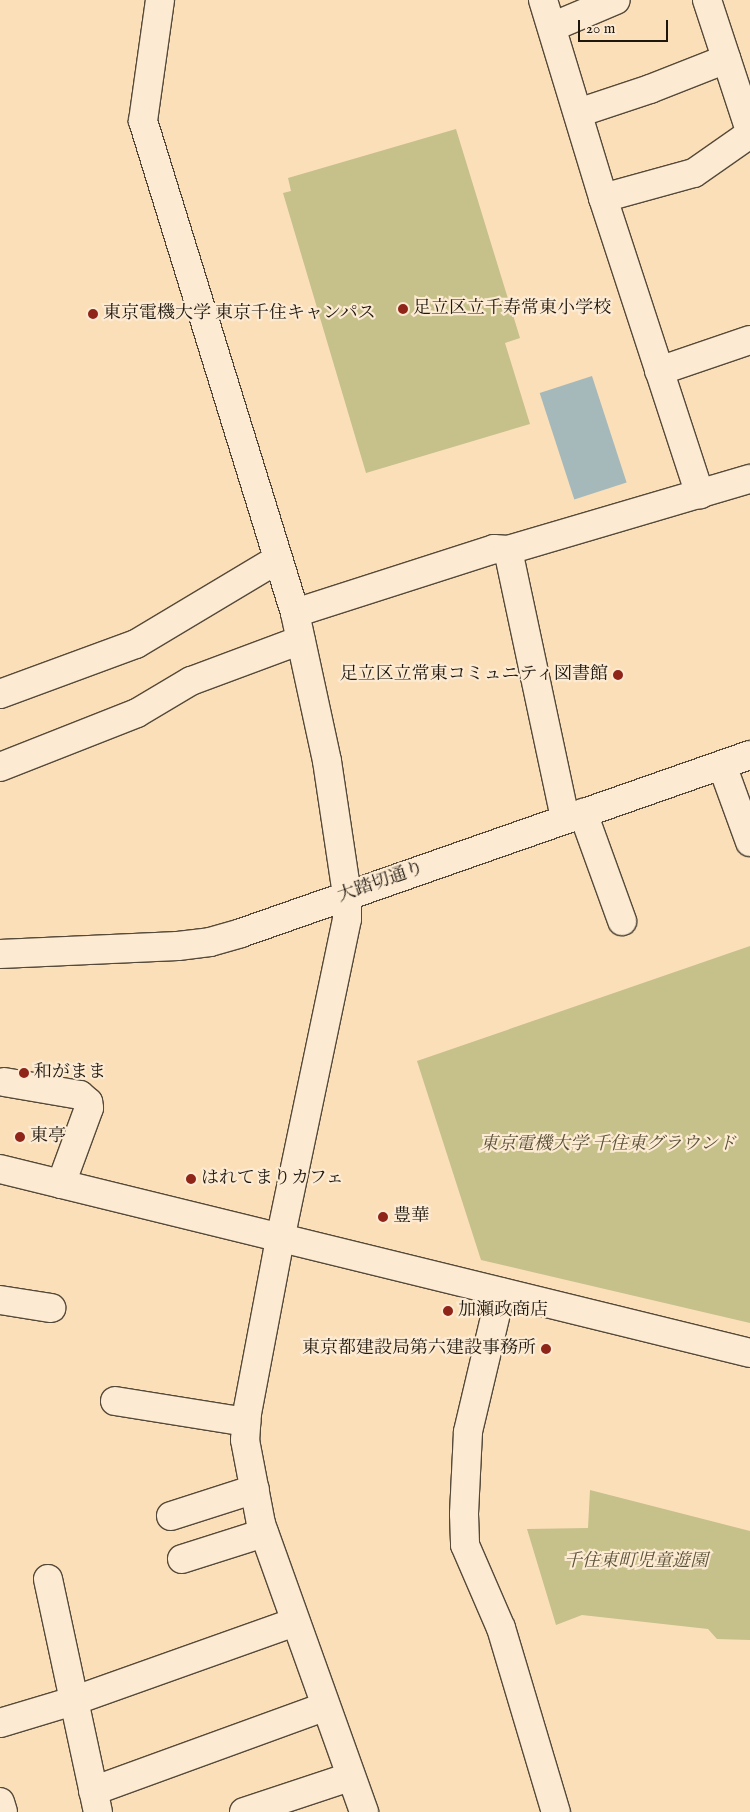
<!DOCTYPE html>
<html>
<head>
<meta charset="utf-8">
<style>
  body { margin:0 }
  #map { position:relative; width:750px; height:1812px; overflow:hidden; background:#fbdfb9; font-family:"IM FELL English","Noto Serif JP",serif }
  div>[style] { position:absolute }
  [style*='--x'] { left:calc(var(--x)*1px); top:calc(var(--y)*1px); width:calc(var(--w)*1px); rotate:calc(var(--a)*1deg) }
  .green>* { inset:0; background:#c6c08a }
  .water>* { inset:0; background:#a5b9bb; transform-origin:0 0 }
  .roads { filter:drop-shadow(1px 0 #554939) drop-shadow(-1px 0 #554939) drop-shadow(0 1px #554939) drop-shadow(0 -1px #554939) }
  .minor>* { height:28px; margin:-14px; padding:0 14px; transform-origin:14px; border-radius:14px; background:#fcead2 }
  .dots>* { width:14px; height:14px; translate:-50% -50%; box-sizing:border-box; border:2px solid #fcead2; border-radius:50% }
  span { translate:-50% -50%; white-space:nowrap; text-align:center; line-height:1.15; -webkit-text-stroke:4.5px #fcead2; paint-order:stroke }
  .poi-label { font-size:18px; color:#1e170e }
  .left { translate:0 -50%; text-align:left }
  .right { translate:-100% -50%; text-align:right }
  .street-label { font-size:18px; color:#1e170e }
  .park-label { font-size:18px; color:#595239; font-style:italic }
  .scale { position:absolute; left:578px; top:20px; width:90px; height:22px; box-sizing:border-box; border:2px solid #1e170e; border-top:0; padding-left:6px; font-size:15px; line-height:18px; white-space:nowrap; color:#1e170e; -webkit-text-stroke:4px #fcead2; paint-order:stroke }
</style>
</head>
<body>
<div id="map">
  <div class="green">
    <i style="clip-path:polygon(456px 129px,520px 338px,505px 343px,530px 424px,366px 473px,283px 193px,291px 191px,288px 178px)"></i>
    <i style="clip-path:polygon(750px 946px,750px 1323px,481px 1260px,417px 1061px)"></i>
    <i style="clip-path:polygon(590px 1490px,750px 1531px,750px 1640px,717px 1639px,708px 1629px,582px 1615px,556px 1625px,527px 1529px,588px 1528px)"></i>
  </div>
  <div class="water">
    <i style="left:592px;top:376px;width:112px;height:55px;rotate:72deg"></i>
  </div>
  <div class="roads">
    <div class="minor">
      <i style="--x:160;--y:0;--w:122;--a:98"></i>
      <i style="--x:143;--y:121;--w:515;--a:72.83"></i>
      <i style="--x:295;--y:613;--w:151;--a:77.8"></i>
      <i style="--x:327;--y:761;--w:135;--a:81.5"></i>
      <i style="--x:347;--y:895;--w:24;--a:90"></i>
      <i style="--x:347;--y:919;--w:327;--a:101.8"></i>
      <i style="--x:280;--y:1239;--w:177;--a:100.7"></i>
      <i style="--x:247;--y:1413;--w:27;--a:94"></i>
      <i style="--x:245;--y:1440;--w:86;--a:79.2"></i>
      <i style="--x:261;--y:1524;--w:306;--a:70.3"></i>
      <i style="--x:543;--y:0;--w:207;--a:73.1"></i>
      <i style="--x:603;--y:198;--w:312;--a:71.9"></i>
      <i style="--x:707;--y:0;--w:138;--a:71.8"></i>
      <i style="--x:552;--y:27;--w:69;--a:-22.9"></i>
      <i style="--x:578;--y:113;--w:76;--a:-18.4"></i>
      <i style="--x:650;--y:89;--w:82;--a:-21.5"></i>
      <i style="--x:603;--y:198;--w:94;--a:-15.4"></i>
      <i style="--x:694;--y:173;--w:68;--a:-34.9"></i>
      <i style="--x:659;--y:371;--w:96;--a:-18.8"></i>
      <i style="--x:508;--y:550;--w:275;--a:78"></i>
      <i style="--x:295;--y:613;--w:209;--a:-17.8"></i>
      <i style="--x:494;--y:549;--w:14;--a:4"></i>
      <i style="--x:508;--y:550;--w:252;--a:-16.4"></i>
      <i style="--x:0;--y:694;--w:145;--a:-20.2"></i>
      <i style="--x:136;--y:644;--w:165;--a:-30.9"></i>
      <i style="--x:722;--y:765;--w:82;--a:70"></i>
      <i style="--x:0;--y:767;--w:147;--a:-21.5"></i>
      <i style="--x:137;--y:713;--w:63;--a:-30.7"></i>
      <i style="--x:191;--y:681;--w:117;--a:-20.4"></i>
      <i style="--x:583;--y:813;--w:115;--a:70.1"></i>
      <i style="--x:0;--y:954;--w:178;--a:-2.6"></i>
      <i style="--x:178;--y:946;--w:32;--a:-7"></i>
      <i style="--x:210;--y:942;--w:32;--a:-16"></i>
      <i style="--x:241;--y:933;--w:539;--a:-19.28"></i>
      <i style="--x:4;--y:1082;--w:77;--a:9.7"></i>
      <i style="--x:80;--y:1095;--w:11;--a:41"></i>
      <i style="--x:88;--y:1102;--w:6;--a:81"></i>
      <i style="--x:89;--y:1108;--w:81;--a:110.2"></i>
      <i style="--x:0;--y:1169;--w:772;--a:13.78"></i>
      <i style="--x:501;--y:1292;--w:144;--a:103.3"></i>
      <i style="--x:468;--y:1432;--w:82;--a:92.8"></i>
      <i style="--x:464;--y:1514;--w:31;--a:88"></i>
      <i style="--x:465;--y:1545;--w:90;--a:66.6"></i>
      <i style="--x:501;--y:1628;--w:192;--a:73.4"></i>
      <i style="--x:0;--y:1300;--w:52;--a:8.9"></i>
      <i style="--x:115;--y:1401;--w:133;--a:9.1"></i>
      <i style="--x:171;--y:1516;--w:88;--a:-17.8"></i>
      <i style="--x:182;--y:1559;--w:86;--a:-17.6"></i>
      <i style="--x:48;--y:1579;--w:238;--a:77.9"></i>
      <i style="--x:0;--y:1723;--w:76;--a:-16.8"></i>
      <i style="--x:73;--y:1701;--w:236;--a:-19.6"></i>
      <i style="--x:93;--y:1791;--w:246;--a:-20"></i>
      <i style="--x:0;--y:1802;--w:10;--a:73"></i>
      <i style="--x:244;--y:1812;--w:112;--a:-18.3"></i>
    </div>
  </div>
  <div class="dots">
    <i style="left:403px;top:309px;background:#8f2418"></i>
    <i style="left:93px;top:314px;background:#8f2418"></i>
    <i style="left:618px;top:675px;background:#8f2418"></i>
    <i style="left:24px;top:1073px;background:#8f2418"></i>
    <i style="left:20px;top:1137px;background:#8f2418"></i>
    <i style="left:191px;top:1179px;background:#8f2418"></i>
    <i style="left:383px;top:1217px;background:#8f2418"></i>
    <i style="left:448px;top:1311px;background:#8f2418"></i>
    <i style="left:546px;top:1349px;background:#8f2418"></i>
  </div>
  <div class="poi-label">
    <span class="left" style="left:413px;top:309px">足立区立千寿常東小学校</span>
    <span class="left" style="left:103px;top:314px">東京電機大学 東京千住キャンパス</span>
    <span class="right" style="left:608px;top:675px">足立区立常東コミュニティ図書館</span>
    <span class="left" style="left:34px;top:1073px">和がまま</span>
    <span class="left" style="left:30px;top:1137px">東亭</span>
    <span class="left" style="left:201px;top:1179px">はれてまりカフェ</span>
    <span class="left" style="left:393px;top:1217px">豊華</span>
    <span class="left" style="left:458px;top:1311px">加瀬政商店</span>
    <span class="right" style="left:536px;top:1349px">東京都建設局第六建設事務所</span>
  </div>
  <div class="street-label">
    <span style="left:381px;top:883px;rotate:-19deg">大踏切通り</span>
  </div>
  <div class="park-label">
    <span style="left:608px;top:1145px">東京電機大学 千住東グラウンド</span>
    <span style="left:636px;top:1562px">千住東町児童遊園</span>
  </div>
  <div class="scale">20 m</div>
</div>
</body>
</html>
